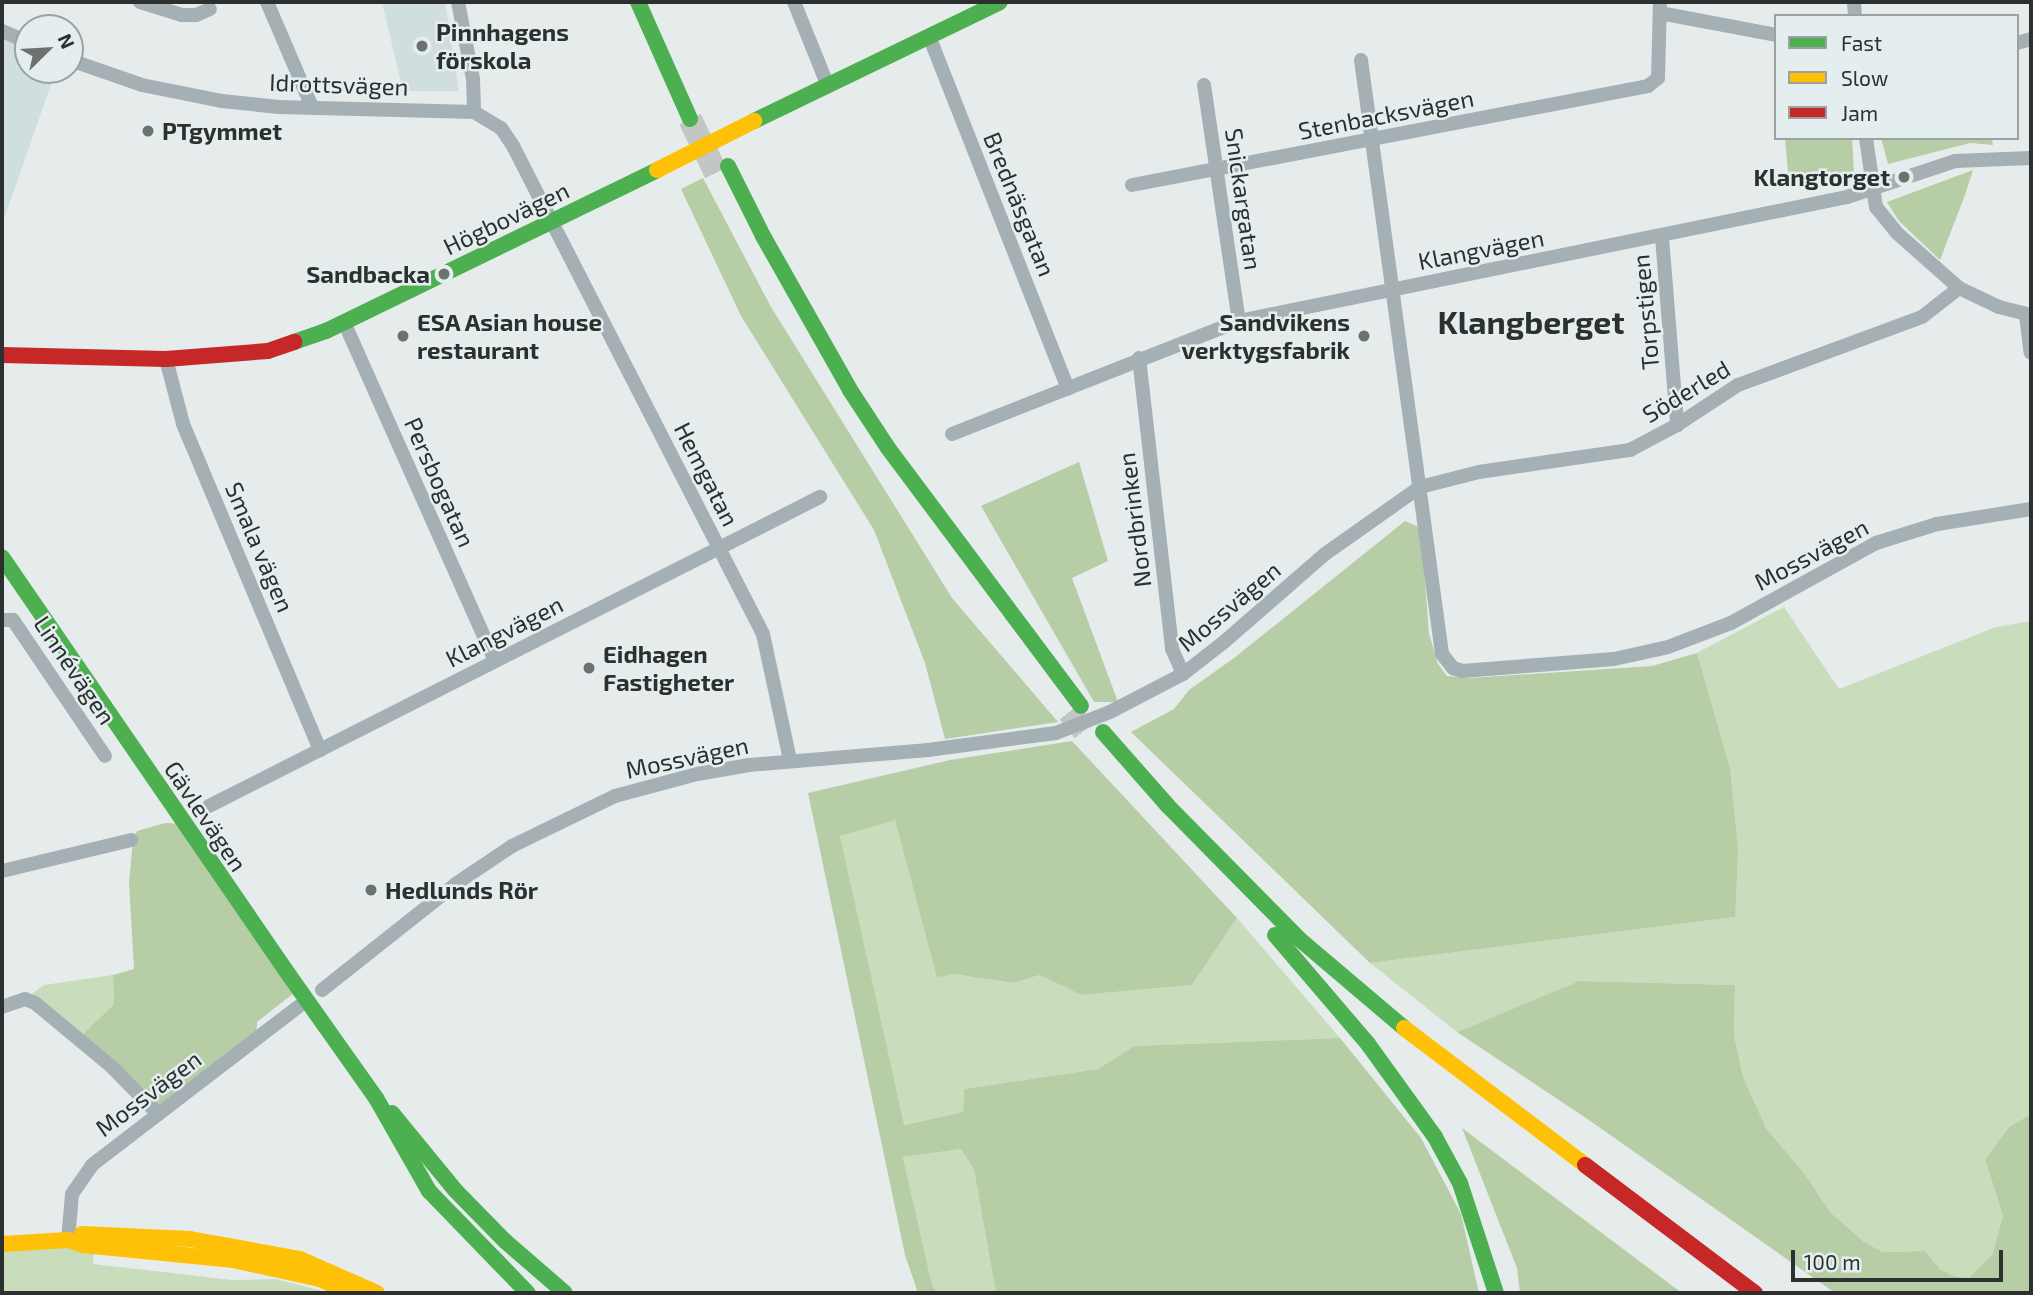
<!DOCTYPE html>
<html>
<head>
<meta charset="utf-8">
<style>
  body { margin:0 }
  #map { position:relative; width:2033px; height:1295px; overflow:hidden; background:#e6ecec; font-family:"Exo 2",sans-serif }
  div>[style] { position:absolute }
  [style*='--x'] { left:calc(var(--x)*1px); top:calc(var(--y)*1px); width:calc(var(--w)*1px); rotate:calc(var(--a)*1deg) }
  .built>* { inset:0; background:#d1dede }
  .green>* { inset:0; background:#c9ddbd }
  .forest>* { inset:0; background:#b7cda6 }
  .highway-tunnel>* { height:24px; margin-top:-12px; transform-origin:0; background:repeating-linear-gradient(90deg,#c1c6c6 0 24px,transparent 0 36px) }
  .street>* { height:14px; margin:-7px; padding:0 7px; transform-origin:7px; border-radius:7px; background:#a5b0b5 }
  .fast>* { height:16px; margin:-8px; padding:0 8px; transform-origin:8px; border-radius:8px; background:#4caf50 }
  .slow>* { height:16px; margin:-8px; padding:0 8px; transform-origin:8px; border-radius:8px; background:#ffc107 }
  .jam>* { height:16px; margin:-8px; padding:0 8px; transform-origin:8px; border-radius:8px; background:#c62828 }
  .street-bridge>* { height:14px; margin:-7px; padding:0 7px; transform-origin:7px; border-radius:7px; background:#a5b0b5 }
  .fast-bridge>* { height:16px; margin:-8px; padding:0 8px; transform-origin:8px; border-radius:8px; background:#4caf50 }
  .slow-bridge>* { height:16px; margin:-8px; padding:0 8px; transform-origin:8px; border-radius:8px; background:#ffc107 }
  .dots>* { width:19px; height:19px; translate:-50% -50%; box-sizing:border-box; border:4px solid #e4eeee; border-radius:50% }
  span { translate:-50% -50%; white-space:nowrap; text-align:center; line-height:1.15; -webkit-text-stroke:5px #e4eeee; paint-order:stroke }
  .poi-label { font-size:24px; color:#2c302f; font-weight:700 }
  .left { translate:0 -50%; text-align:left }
  .right { translate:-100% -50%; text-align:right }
  .street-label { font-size:24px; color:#2c302f }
  .district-label { font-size:32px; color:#2c302f; font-weight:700 }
  .frame { position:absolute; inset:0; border:4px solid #2c302f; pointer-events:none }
  .legend { position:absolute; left:1774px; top:14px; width:245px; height:126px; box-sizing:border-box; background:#e4eeee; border:2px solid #9aa2a2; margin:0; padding:9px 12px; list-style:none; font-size:21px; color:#2c302f }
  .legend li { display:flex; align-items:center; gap:14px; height:35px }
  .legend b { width:35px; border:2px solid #9aa2a2 }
  .north { position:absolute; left:14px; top:14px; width:70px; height:70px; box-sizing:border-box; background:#e4eeee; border:2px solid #9aa2a2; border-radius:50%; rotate:66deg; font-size:19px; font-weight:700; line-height:28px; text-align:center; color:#2c302f }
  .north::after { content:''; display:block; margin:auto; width:24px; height:32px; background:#6d7271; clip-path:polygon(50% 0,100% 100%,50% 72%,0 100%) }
  .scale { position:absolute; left:1791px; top:1250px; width:212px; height:32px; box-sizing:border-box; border:4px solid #2c302f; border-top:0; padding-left:9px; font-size:21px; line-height:24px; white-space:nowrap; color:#2c302f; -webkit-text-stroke:5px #e4eeee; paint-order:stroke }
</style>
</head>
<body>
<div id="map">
  <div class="built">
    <i style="clip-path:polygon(382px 2px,445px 2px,459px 91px,403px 91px)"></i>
    <i style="clip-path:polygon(2px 31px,28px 42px,28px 70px,56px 70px,2px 225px)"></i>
  </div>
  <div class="green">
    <i style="clip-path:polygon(1784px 607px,1839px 689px,1996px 627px,2031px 621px,2031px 1114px,2009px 1127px,1985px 1159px,2003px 1216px,1992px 1255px,1969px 1278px,1953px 1276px,1940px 1269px,1925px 1251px,1883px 1252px,1864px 1242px,1830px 1212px,1804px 1173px,1766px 1128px,1743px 1077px,1734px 1035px,1735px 985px,1579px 981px,1457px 1032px,1370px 963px,1735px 917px,1730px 768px,1697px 653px)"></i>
    <i style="clip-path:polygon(895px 819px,937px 978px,953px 974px,1013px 983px,1040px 975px,1081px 995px,1192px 985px,1237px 918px,1340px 1038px,1134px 1046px,1098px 1069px,964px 1089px,963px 1112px,903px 1125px,840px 836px)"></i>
    <i style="clip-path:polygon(113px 975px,114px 1004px,78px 1039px,25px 999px,44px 985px)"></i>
    <i style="clip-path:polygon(961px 1149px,974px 1170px,996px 1293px,938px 1293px,932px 1285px,903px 1157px)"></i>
    <i style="clip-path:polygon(2px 1244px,94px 1246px,93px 1264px,233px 1280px,276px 1279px,330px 1293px,2px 1293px)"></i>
  </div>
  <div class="forest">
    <i style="clip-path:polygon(1785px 138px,1852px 138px,1854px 173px,1789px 184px)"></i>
    <i style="clip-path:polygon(1881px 138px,1992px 138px,1993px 145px,1970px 143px,1888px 164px)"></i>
    <i style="clip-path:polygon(1973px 170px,1965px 195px,1940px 260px,1899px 221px,1887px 202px)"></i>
    <i style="clip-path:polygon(703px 178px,771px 307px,952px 598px,1058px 722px,945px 739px,925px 663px,874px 530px,741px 316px,681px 189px)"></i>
    <i style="clip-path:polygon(1079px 462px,1108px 561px,1072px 578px,1118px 702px,1094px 702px,981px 506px)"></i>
    <i style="clip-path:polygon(1405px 521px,1421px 528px,1429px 634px,1438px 664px,1447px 676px,1469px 678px,1652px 666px,1697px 653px,1730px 768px,1738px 850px,1735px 917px,1370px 963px,1131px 732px,1174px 709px,1189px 690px,1234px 658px)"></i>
    <i style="clip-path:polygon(1072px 741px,1237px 918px,1192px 985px,1081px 995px,1040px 975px,1013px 983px,953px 974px,937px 978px,895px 820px,840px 836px,904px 1125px,963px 1112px,964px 1089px,1098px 1069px,1134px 1046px,1340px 1038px,1421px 1138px,1461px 1214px,1479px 1293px,996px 1293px,974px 1170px,961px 1149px,903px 1157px,932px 1285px,938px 1293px,918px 1293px,905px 1255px,808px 793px,950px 760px)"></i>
    <i style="clip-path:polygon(165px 823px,184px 824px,299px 989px,257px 1022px,256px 1039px,158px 1114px,78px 1039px,114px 1004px,113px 975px,134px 969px,129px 883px,133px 840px,137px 831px)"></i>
    <i style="clip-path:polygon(1579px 981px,1735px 985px,1734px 1035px,1743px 1077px,1766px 1128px,1804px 1173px,1830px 1212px,1864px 1242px,1883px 1252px,1925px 1251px,1940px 1269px,1953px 1276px,1969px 1278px,1992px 1255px,2003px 1216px,1985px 1159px,2009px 1127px,2031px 1114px,2031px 1293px,1835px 1293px,1586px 1118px,1457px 1032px)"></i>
    <i style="clip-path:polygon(1462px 1128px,1682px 1293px,1520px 1293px,1517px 1268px)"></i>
  </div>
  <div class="highway-tunnel">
    <i style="--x:690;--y:119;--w:60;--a:64.3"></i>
    <i style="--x:1069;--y:712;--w:35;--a:51"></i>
  </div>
  <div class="street">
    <i style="--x:140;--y:2;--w:44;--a:17.2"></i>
    <i style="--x:182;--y:15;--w:14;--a:0"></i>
    <i style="--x:196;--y:15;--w:15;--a:-23"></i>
    <i style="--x:267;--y:2;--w:114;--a:66.8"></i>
    <i style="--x:458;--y:2;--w:78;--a:79"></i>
    <i style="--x:473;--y:79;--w:33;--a:88"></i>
    <i style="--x:794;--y:2;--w:91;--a:68"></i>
    <i style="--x:1854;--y:2;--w:14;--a:86"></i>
    <i style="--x:1660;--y:13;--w:118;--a:10.7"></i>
    <i style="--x:2;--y:31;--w:28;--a:23"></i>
    <i style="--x:929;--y:36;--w:379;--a:68.5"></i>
    <i style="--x:2017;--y:43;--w:15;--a:-16"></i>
    <i style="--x:70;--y:60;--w:76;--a:19.1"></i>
    <i style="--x:142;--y:85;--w:82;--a:11.3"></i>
    <i style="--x:222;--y:101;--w:57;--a:6"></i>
    <i style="--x:279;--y:107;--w:195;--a:1.5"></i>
    <i style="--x:474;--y:112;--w:31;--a:31"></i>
    <i style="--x:501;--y:128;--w:22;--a:56"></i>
    <i style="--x:513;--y:146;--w:548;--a:62.87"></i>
    <i style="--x:763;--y:634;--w:129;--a:77.9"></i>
    <i style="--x:1361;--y:60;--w:599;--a:82.23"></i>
    <i style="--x:1442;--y:654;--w:18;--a:52"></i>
    <i style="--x:1453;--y:668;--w:9;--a:18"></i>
    <i style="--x:1462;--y:671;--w:152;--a:-4.5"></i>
    <i style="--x:1614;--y:659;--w:55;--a:-12.5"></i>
    <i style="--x:1668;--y:647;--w:67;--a:-20.9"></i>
    <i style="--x:1731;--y:623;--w:166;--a:-28.9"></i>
    <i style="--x:1876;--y:543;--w:64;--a:-17.3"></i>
    <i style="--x:1937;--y:524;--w:95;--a:-9.1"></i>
    <i style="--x:1204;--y:85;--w:239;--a:81.6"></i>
    <i style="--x:1866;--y:138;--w:70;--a:81.8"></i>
    <i style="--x:1876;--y:207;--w:33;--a:51"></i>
    <i style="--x:1897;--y:233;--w:83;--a:41.6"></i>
    <i style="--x:1959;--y:288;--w:44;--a:25.4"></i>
    <i style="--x:1999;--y:307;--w:33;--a:14"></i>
    <i style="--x:1132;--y:185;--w:525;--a:-10.86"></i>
    <i style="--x:1648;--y:86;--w:13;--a:-39"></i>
    <i style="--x:1658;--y:78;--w:76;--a:-88.5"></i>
    <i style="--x:1662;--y:237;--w:189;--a:85.4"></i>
    <i style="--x:2026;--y:315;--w:38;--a:83"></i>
    <i style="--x:344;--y:322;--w:371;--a:66"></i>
    <i style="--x:1139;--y:358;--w:293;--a:83.5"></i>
    <i style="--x:1172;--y:649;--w:27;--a:66"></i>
    <i style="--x:166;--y:359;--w:67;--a:75.3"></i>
    <i style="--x:183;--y:424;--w:354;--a:67.2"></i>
    <i style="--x:952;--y:434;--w:308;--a:-21.5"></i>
    <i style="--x:1239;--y:321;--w:621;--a:-11.53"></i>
    <i style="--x:1847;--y:197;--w:114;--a:-18.4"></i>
    <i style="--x:1955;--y:161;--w:76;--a:-2.3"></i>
    <i style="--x:2;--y:620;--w:11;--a:0"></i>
    <i style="--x:13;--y:620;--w:164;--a:55.9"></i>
    <i style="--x:1110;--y:712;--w:82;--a:-27.5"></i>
    <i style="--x:1183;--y:674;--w:52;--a:-38"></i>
    <i style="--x:1224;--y:642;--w:134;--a:-41.1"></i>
    <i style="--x:1325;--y:554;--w:116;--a:-35.2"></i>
    <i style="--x:1420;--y:487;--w:61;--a:-14.3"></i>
    <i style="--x:1479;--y:472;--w:153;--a:-8.3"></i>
    <i style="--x:1630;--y:450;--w:53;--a:-28"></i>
    <i style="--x:1677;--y:425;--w:73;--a:-33.3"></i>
    <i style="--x:1738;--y:385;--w:196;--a:-20.3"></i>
    <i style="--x:1922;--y:317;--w:47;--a:-38.1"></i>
    <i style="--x:209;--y:806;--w:685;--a:-26.83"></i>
    <i style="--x:2;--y:871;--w:133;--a:-13.5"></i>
    <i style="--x:322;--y:990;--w:172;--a:-38.4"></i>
    <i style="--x:457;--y:883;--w:66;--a:-33.9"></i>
    <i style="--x:512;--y:846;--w:114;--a:-25.9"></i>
    <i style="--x:615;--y:796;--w:85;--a:-15"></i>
    <i style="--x:697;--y:774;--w:53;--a:-9.8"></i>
    <i style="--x:749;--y:765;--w:180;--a:-4.8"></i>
    <i style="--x:928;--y:750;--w:129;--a:-7.6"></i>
    <i style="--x:2;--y:1007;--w:24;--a:-19"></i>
    <i style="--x:25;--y:999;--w:11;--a:22"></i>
    <i style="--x:35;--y:1003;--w:100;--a:39.7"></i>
    <i style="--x:112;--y:1067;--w:66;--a:45.6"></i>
    <i style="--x:68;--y:1240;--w:46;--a:-85"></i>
    <i style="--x:72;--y:1194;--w:35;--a:-55"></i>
    <i style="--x:92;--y:1165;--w:260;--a:-37.5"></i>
  </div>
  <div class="fast">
    <i style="--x:638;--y:2;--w:128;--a:66"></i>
    <i style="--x:754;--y:121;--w:273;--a:-25.8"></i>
    <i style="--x:728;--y:166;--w:78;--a:63.4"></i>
    <i style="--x:763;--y:236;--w:177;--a:60.5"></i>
    <i style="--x:850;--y:390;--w:69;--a:56.8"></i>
    <i style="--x:888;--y:448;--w:322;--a:53.2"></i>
    <i style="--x:294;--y:342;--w:34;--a:-19"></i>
    <i style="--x:326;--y:331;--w:368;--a:-25.9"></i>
    <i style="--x:2;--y:557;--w:507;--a:55.53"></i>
    <i style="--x:1103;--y:732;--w:98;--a:48.7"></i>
    <i style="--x:1168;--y:806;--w:185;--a:45.4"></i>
    <i style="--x:1298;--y:938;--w:139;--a:40.3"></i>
    <i style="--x:1275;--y:935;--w:143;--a:49.5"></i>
    <i style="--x:1368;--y:1044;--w:115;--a:54.2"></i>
    <i style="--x:1435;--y:1137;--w:52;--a:61.5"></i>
    <i style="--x:1460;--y:1183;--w:116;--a:71.9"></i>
    <i style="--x:325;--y:1026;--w:88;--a:54.7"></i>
    <i style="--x:376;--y:1098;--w:107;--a:60.3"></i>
    <i style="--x:429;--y:1191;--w:142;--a:45.9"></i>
    <i style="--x:392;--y:1113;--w:99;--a:50.7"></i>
    <i style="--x:455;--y:1190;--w:71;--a:45.6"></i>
    <i style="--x:505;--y:1241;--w:79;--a:40.9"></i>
  </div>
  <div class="slow">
    <i style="--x:1404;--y:1028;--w:227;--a:37.1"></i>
    <i style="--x:82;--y:1234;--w:108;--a:2.7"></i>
    <i style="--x:190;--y:1239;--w:112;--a:10.3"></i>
    <i style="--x:300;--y:1259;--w:84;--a:23.8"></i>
    <i style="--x:2;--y:1244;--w:66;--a:-3.5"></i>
    <i style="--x:68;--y:1240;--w:16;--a:18"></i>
    <i style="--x:83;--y:1245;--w:151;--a:5.7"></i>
    <i style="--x:233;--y:1260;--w:89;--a:12.3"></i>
    <i style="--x:320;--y:1279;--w:33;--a:25"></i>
  </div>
  <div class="jam">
    <i style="--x:2;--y:355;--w:164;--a:1.4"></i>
    <i style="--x:166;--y:359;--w:102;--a:-4.5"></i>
    <i style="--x:268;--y:351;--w:28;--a:-19"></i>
    <i style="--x:1585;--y:1165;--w:213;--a:37"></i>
  </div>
  <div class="street-bridge">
    <i style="--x:1056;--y:733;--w:58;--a:-21.3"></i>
  </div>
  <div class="fast-bridge">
    <i style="--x:289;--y:975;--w:62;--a:54.8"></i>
  </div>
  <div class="slow-bridge">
    <i style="--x:657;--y:170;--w:109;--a:-26.8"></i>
  </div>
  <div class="dots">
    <i style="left:422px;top:46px;background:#6d7271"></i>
    <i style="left:148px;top:131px;background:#6d7271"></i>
    <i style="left:1904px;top:177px;background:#6d7271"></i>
    <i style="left:444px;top:274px;background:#6d7271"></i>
    <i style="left:403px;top:336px;background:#6d7271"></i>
    <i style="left:1364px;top:336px;background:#6d7271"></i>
    <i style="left:589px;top:668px;background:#6d7271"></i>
    <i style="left:371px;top:890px;background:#6d7271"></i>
  </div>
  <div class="poi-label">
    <span class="left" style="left:436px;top:46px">Pinnhagens<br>förskola</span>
    <span class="left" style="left:162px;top:131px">PTgymmet</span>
    <span class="right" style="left:1890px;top:177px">Klangtorget</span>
    <span class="right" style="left:430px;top:274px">Sandbacka</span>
    <span class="left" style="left:417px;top:336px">ESA Asian house<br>restaurant</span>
    <span class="right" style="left:1350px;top:336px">Sandvikens<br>verktygsfabrik</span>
    <span class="left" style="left:603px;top:668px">Eidhagen<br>Fastigheter</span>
    <span class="left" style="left:385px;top:890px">Hedlunds Rör</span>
  </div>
  <div class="street-label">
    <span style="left:339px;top:84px;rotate:2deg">Idrottsvägen</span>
    <span style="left:1386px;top:114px;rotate:-11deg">Stenbacksvägen</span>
    <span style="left:1244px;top:199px;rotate:82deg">Snickargatan</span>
    <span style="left:1020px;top:204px;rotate:68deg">Brednäsgatan</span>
    <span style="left:506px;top:218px;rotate:-26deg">Högbovägen</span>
    <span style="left:1481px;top:249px;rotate:-11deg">Klangvägen</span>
    <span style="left:1645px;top:312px;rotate:-95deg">Torpstigen</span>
    <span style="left:1686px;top:391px;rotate:-31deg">Söderled</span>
    <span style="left:707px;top:474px;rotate:63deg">Hemgatan</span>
    <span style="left:440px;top:482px;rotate:66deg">Persbogatan</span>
    <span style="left:1134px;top:520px;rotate:-97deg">Nordbrinken</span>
    <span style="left:260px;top:547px;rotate:67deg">Smala vägen</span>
    <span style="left:1811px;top:554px;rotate:-28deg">Mossvägen</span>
    <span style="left:1229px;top:606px;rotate:-40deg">Mossvägen</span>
    <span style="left:504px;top:631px;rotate:-27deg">Klangvägen</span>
    <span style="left:75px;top:670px;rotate:56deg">Linnévägen</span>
    <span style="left:687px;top:757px;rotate:-12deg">Mossvägen</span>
    <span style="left:206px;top:816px;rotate:56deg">Gävlevägen</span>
    <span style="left:148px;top:1093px;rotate:-37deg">Mossvägen</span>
  </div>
  <div class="district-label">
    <span style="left:1531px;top:321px">Klangberget</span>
  </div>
  <div class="frame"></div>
  <ul class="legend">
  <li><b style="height:9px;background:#4caf50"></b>Fast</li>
  <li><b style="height:9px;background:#ffc107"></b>Slow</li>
  <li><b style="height:9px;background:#c62828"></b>Jam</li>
  </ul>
  <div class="north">N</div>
  <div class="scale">100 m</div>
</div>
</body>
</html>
